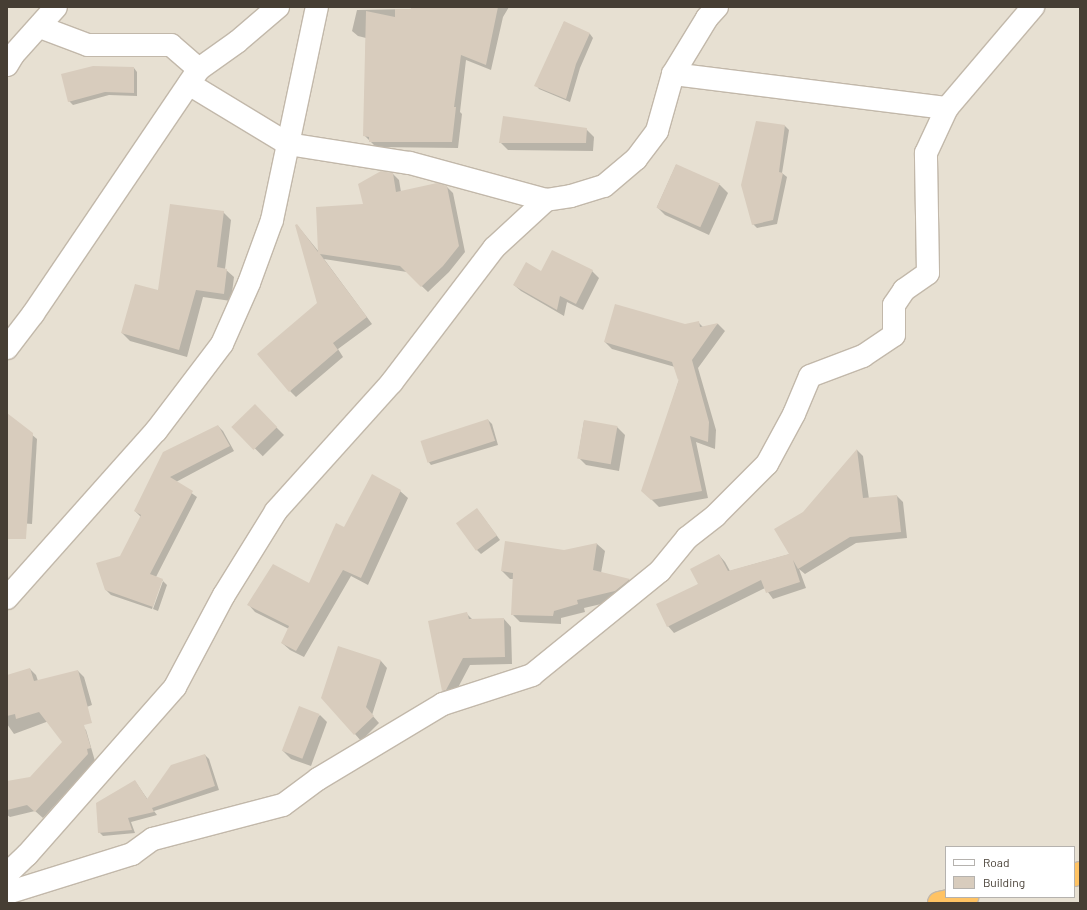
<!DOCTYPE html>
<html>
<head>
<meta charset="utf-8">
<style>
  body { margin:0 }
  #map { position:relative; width:1087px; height:910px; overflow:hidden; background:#f3eee5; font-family:Barlow,sans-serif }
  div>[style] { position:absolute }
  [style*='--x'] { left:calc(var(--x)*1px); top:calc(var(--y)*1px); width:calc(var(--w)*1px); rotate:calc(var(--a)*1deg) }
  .residential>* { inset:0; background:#e7e0d2 }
  .shadow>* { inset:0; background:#0003; transform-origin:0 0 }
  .building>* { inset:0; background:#d8ccbd; transform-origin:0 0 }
  .roads { filter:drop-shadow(1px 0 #c2b8aa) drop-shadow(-1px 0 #c2b8aa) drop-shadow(0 1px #c2b8aa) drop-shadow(0 -1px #c2b8aa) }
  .minor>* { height:22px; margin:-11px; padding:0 11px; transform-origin:11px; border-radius:11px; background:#fff }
  .highway>* { height:22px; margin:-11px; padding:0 11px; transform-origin:11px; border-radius:11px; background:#ffc364 }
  span { translate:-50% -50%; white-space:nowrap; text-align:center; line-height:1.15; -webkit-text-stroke:4px #fff; paint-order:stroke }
  .frame { position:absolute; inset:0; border:8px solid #463e34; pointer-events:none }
  .legend { position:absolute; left:945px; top:846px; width:130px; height:52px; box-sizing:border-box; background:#fff; border:1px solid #b5b2ae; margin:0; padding:5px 7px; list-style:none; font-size:12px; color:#463e34 }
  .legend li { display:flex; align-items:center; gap:8px; height:20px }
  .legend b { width:20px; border:1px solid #b5b2ae }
</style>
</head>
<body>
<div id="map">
  <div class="residential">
    <i style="clip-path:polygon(evenodd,7px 7px,1080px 7px,1080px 903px,7px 903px,7px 7px,946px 847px,1074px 847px,1074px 897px,946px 897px,946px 847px)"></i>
  </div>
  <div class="shadow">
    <i style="clip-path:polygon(509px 7px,503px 17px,491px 70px,466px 60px,460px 112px,462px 114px,458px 148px,376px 147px,364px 135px,366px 38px,358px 36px,352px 31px,357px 10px)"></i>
    <i style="clip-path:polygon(564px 22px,590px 34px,593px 38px,580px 68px,570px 102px,539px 89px,536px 85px)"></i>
    <i style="clip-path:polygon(134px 68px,137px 72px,137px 96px,109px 95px,73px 105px,69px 101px)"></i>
    <i style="clip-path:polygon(757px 122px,785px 126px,789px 130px,782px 173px,787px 177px,777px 224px,757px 228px,753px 224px)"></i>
    <i style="clip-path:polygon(586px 129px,594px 137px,593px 151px,508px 150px,500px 142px)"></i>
    <i style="clip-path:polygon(676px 165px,720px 185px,728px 193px,709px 235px,665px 215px,657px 207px)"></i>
    <i style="clip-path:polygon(393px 174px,399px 180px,401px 192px,447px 187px,453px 193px,465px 252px,449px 272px,428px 292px,407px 272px,324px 259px,372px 324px,338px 349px,343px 357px,296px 397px,290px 391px,319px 303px,297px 225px,319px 252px)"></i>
    <i style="clip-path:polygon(223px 212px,231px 220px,225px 269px,234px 277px,231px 301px,203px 297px,187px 357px,130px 341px,122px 333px)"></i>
    <i style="clip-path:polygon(592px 271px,599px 278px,583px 310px,567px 302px,564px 316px,521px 291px,514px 285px,542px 273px)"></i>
    <i style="clip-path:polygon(698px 322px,703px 327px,718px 324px,725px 331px,698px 368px,716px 430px,715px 449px,696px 442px,708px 498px,659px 507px,643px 491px,679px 380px,675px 367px,612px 349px,605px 342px)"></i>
    <i style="left:255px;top:406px;width:41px;height:30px;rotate:45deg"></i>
    <i style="clip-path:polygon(7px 414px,37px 439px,32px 524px,7px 522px)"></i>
    <i style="clip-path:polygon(488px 420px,492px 424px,498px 445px,431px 465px,428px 461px)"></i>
    <i style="clip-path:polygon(584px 421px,617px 427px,625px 435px,619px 471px,586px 465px,578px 457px)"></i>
    <i style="clip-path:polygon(218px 426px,223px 431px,234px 451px,176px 482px,197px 497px,156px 577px,162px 580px,167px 585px,158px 611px,153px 609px,163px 581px,161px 581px,152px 609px,111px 595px,106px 590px,141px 517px,135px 511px)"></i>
    <i style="clip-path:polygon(857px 450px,863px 456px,869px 499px,897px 496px,903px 502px,907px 538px,856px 543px,805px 574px,799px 569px,806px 588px,773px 599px,765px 588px,674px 633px,668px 626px,719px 555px,725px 562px,730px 571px,790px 554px,804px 512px)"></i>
    <i style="clip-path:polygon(400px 491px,408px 498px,368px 585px,351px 576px,304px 657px,290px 650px,282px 643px,289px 629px,255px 612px,248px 604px,309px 584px,344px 528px)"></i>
    <i style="clip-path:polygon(480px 513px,500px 540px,481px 554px,477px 550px)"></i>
    <i style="clip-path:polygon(597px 544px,605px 551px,601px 573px,630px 580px,637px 587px,623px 599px,584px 608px,585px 612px,561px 618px,561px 624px,520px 622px,512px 614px,514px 579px,510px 579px,502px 571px,564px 551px)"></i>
    <i style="clip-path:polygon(467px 614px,473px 620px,504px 619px,511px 627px,512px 664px,470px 665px,453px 697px,450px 698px,443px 691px)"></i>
    <i style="clip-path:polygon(339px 647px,381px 661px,387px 668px,372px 715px,379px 723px,361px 741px,355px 734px)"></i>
    <i style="clip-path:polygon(30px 669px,36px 675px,38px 681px,78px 671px,84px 677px,92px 705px,14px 734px,7px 724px,7px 676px)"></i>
    <i style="clip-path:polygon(320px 715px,327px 722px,311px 766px,291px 759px,283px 751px)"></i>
    <i style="clip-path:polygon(79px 724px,86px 730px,95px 761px,43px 818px,35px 811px,10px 817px,7px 815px,7px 782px,31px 778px)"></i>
    <i style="clip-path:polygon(205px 755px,209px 759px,219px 790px,154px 811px,157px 815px,131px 822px,135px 833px,103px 836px,99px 832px,135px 781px,148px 800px)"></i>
  </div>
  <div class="building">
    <i style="clip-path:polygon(411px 7px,498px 7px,486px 65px,461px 55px,454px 107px,456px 107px,452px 142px,369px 142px,369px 137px,363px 136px,366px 11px,395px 17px,395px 9px,411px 9px)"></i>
    <i style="clip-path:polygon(564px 21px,590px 33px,576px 64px,566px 99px,534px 86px)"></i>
    <i style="clip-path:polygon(93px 66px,134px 67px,134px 93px,105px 92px,68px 102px,61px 74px)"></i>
    <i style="clip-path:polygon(503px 116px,587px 128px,586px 143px,499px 143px)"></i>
    <i style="clip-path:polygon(756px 121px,785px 125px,779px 172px,783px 173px,773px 220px,752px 225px,741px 185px)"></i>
    <i style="left:676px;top:164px;width:48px;height:48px;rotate:24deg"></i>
    <i style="clip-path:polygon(381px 171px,393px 173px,396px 192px,437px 183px,447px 186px,459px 246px,443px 266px,421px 287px,400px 266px,320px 254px,367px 317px,333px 343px,338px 350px,289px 392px,257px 354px,317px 303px,295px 225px,297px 224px,318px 252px,316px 207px,363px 204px,358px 184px)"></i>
    <i style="clip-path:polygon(170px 204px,224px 211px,217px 267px,227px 269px,224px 294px,196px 290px,179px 350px,121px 333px,135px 284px,158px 290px)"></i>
    <i style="clip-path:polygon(552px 250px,593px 270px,576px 304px,560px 296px,557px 310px,513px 285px,526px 262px,541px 271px)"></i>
    <i style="clip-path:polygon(615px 304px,685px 324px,699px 321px,700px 327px,718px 323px,692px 360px,709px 422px,708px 442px,690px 436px,702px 491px,651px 500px,641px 491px,679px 379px,678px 380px,672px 362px,604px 342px)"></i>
    <i style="left:255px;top:404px;width:32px;height:33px;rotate:46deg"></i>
    <i style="clip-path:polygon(7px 413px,33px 433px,26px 539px,7px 539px)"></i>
    <i style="left:488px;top:419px;width:23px;height:71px;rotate:72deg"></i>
    <i style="left:584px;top:420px;width:34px;height:39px;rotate:10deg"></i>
    <i style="clip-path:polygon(218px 425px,230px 446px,170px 477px,193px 491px,150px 574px,163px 579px,153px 607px,105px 590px,96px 563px,120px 556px,141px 515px,134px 511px,163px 452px)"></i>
    <i style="clip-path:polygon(857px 449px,863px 498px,897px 495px,901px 532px,850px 537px,798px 569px,793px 560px,800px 582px,766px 593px,761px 580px,667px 627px,656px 604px,698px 584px,690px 569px,719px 554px,728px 571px,789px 554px,774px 529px,803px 512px)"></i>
    <i style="clip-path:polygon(372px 474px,401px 490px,361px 578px,343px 570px,296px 651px,281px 643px,289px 626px,247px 605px,273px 564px,309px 583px,336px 523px,344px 527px)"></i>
    <i style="left:477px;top:508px;width:34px;height:26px;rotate:54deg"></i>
    <i style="clip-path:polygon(505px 541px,564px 550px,597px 543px,593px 570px,630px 579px,615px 591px,577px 600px,578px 604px,554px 611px,553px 616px,511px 615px,513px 573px,501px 571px)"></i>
    <i style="clip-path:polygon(467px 612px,469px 619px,504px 618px,505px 657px,463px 658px,446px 690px,442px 691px,428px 621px)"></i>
    <i style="clip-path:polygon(338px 646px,381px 660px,366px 707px,374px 716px,354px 735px,321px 698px)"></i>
    <i style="clip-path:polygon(30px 668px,34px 681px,78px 670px,92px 723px,84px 725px,91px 748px,87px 749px,88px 754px,35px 812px,27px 805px,7px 810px,7px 781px,30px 777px,62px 742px,39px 712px,16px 719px,15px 714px,7px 716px,7px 675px)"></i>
    <i style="left:299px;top:706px;width:22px;height:48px;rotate:21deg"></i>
    <i style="clip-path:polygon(205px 754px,215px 786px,152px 808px,154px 812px,128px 818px,132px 830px,98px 833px,96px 803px,135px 780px,147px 799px,171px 765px)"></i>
  </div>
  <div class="roads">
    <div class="minor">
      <i style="--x:40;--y:27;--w:51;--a:20.6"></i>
      <i style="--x:88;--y:45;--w:83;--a:0"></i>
      <i style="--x:171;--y:45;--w:37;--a:41"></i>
      <i style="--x:7;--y:65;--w:12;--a:-59"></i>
      <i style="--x:13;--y:55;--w:64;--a:-48.1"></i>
      <i style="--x:673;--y:74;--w:276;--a:7.1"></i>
      <i style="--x:189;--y:84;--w:116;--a:31.2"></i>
      <i style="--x:288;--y:144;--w:123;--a:8.9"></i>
      <i style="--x:410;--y:163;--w:141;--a:15.2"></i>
      <i style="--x:7;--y:348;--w:43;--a:-52.6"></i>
      <i style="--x:33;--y:314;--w:296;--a:-55.9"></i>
      <i style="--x:199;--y:69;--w:47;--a:-35.4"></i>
      <i style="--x:237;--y:42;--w:54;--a:-40.5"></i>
      <i style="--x:7;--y:598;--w:224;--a:-48.3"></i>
      <i style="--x:156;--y:431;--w:109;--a:-52.8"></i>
      <i style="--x:222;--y:344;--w:67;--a:-66.1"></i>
      <i style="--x:249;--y:283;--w:67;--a:-69.9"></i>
      <i style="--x:272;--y:220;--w:218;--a:-78.1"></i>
      <i style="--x:7;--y:874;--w:28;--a:-44"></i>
      <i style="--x:27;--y:855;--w:224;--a:-48.6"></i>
      <i style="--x:175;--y:687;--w:104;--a:-62"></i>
      <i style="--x:224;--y:595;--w:99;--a:-58.2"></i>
      <i style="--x:276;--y:511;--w:173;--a:-48"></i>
      <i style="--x:392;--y:382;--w:168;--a:-52.7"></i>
      <i style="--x:494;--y:248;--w:71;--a:-42.7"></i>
      <i style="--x:546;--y:200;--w:25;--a:-9"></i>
      <i style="--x:571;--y:196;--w:34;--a:-17"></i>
      <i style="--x:604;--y:186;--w:42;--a:-40.2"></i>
      <i style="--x:636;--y:159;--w:35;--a:-53"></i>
      <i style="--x:657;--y:131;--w:59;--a:-74.3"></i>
      <i style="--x:673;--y:74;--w:66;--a:-58.7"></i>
      <i style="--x:707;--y:18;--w:15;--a:-48"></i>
      <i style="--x:7;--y:893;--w:131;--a:-17.3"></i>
      <i style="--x:132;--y:854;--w:26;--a:-36"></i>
      <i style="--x:153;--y:839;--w:134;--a:-14.7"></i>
      <i style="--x:283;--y:805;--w:44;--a:-36.6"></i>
      <i style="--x:318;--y:779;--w:146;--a:-31"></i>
      <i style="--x:443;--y:704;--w:94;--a:-18"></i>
      <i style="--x:532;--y:675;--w:165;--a:-39.1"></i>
      <i style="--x:660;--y:571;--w:43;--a:-50.7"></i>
      <i style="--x:687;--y:538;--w:37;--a:-38"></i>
      <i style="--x:716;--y:515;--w:72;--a:-45"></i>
      <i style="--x:767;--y:464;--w:57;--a:-61.6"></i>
      <i style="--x:794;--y:414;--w:41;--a:-67.2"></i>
      <i style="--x:810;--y:376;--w:57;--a:-20.7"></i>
      <i style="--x:863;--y:356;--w:37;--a:-34"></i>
      <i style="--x:894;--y:335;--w:30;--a:-90"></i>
      <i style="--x:894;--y:305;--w:18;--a:-56"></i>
      <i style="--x:904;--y:290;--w:29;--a:-35"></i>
      <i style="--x:928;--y:273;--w:120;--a:-91"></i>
      <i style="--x:926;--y:153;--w:50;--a:-65"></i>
      <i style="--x:947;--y:108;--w:133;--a:-49.6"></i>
    </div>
    <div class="highway">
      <i style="--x:1074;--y:875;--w:6;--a:-18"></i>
      <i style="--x:939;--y:903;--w:29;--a:-12"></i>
    </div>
  </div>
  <div class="frame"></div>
  <ul class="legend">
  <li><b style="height:5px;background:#fff"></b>Road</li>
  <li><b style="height:11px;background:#d8ccbd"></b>Building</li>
  </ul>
</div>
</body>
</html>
